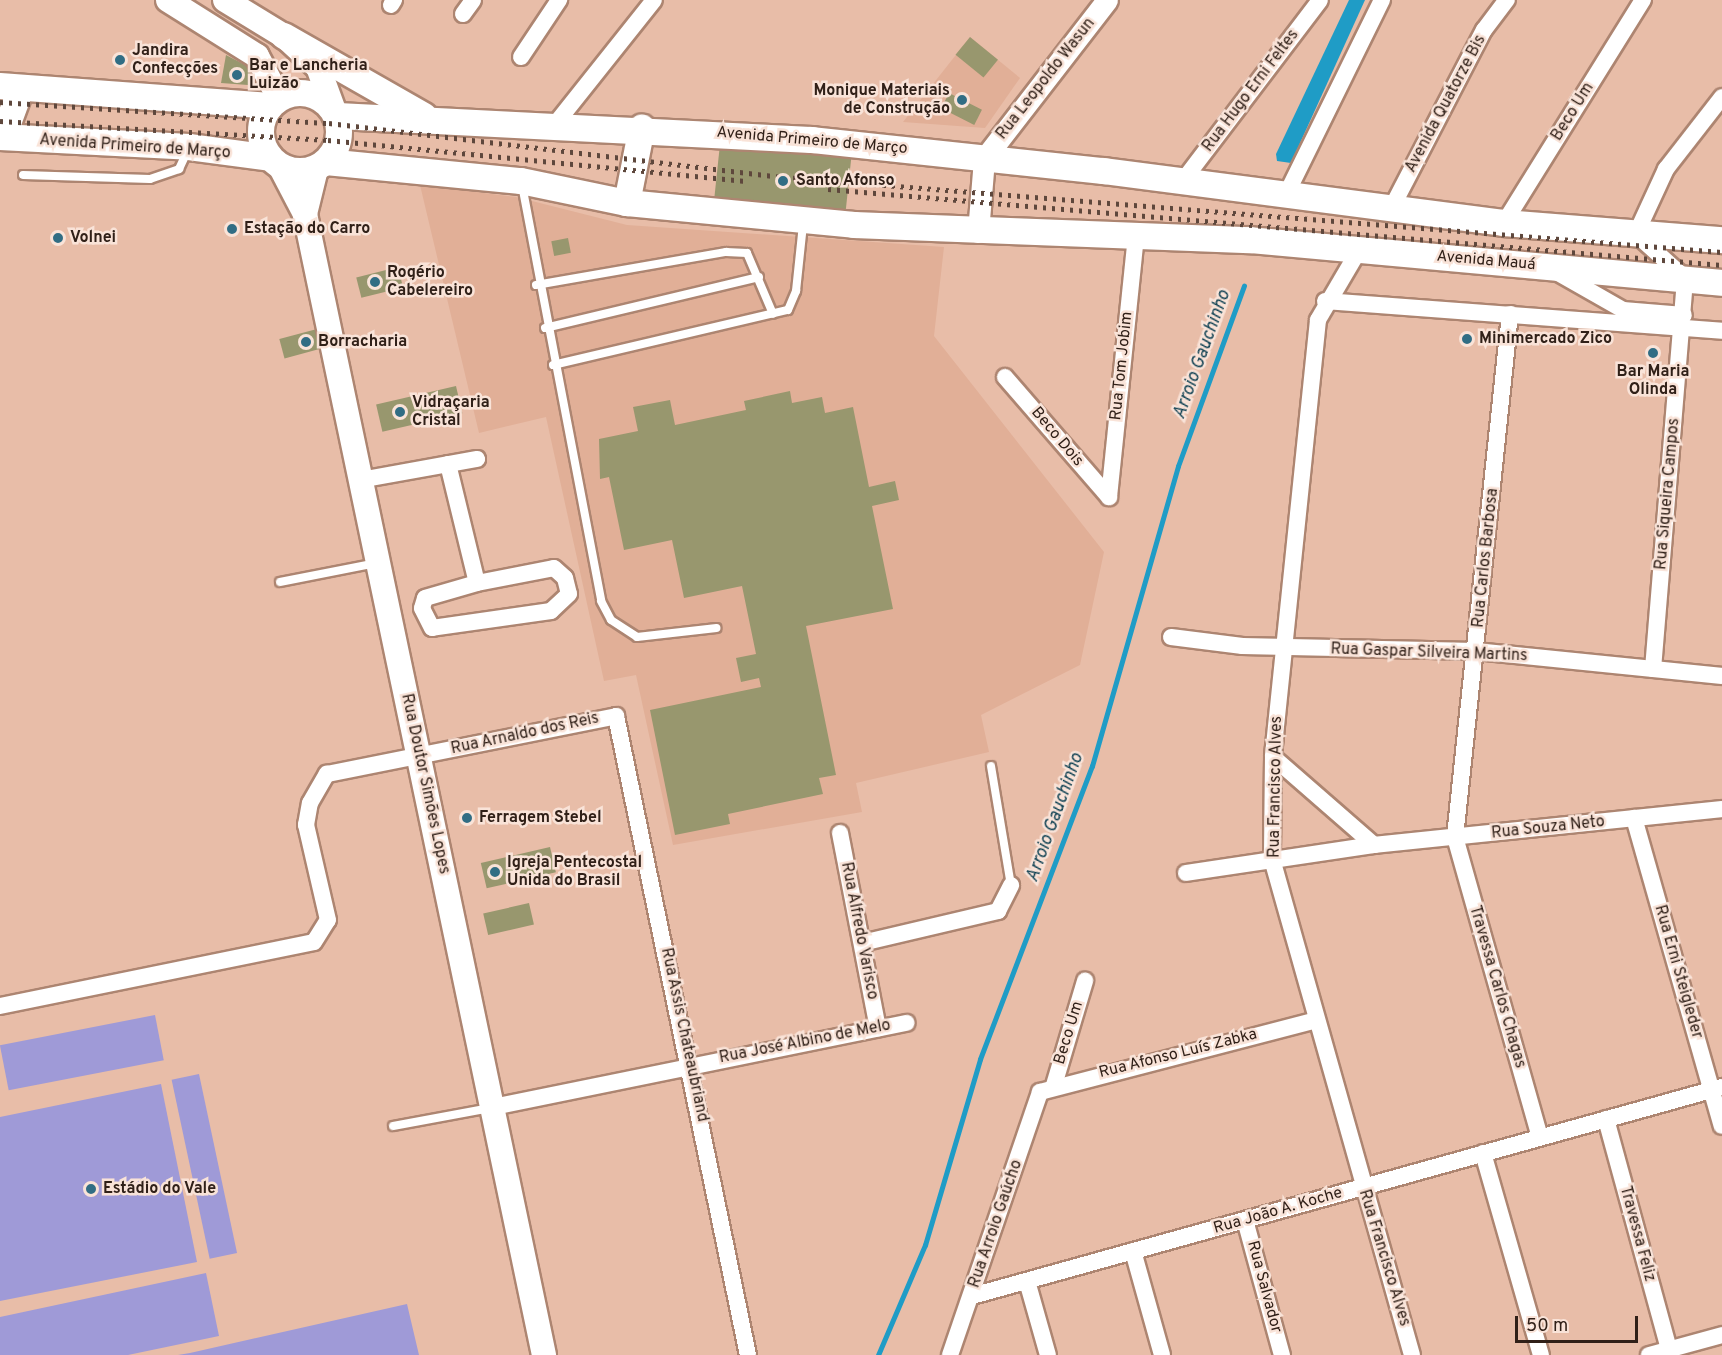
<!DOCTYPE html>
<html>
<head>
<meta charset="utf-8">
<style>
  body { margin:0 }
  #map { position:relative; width:1722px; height:1355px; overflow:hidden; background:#e8bda8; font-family:Overpass,sans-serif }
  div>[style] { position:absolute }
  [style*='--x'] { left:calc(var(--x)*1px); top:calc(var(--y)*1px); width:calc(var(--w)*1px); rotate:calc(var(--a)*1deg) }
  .built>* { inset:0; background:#e1af97 }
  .green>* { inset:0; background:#9f9ad7; transform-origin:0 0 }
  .water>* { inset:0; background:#1f9cc6 }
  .stream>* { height:5px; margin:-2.5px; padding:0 2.5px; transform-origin:2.5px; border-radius:2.5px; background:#1f9cc6 }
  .building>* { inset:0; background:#98976e; transform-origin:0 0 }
  .roads { filter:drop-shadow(2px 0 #ad8571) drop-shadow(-2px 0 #ad8571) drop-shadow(0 2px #ad8571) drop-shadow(0 -2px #ad8571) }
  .service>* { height:8px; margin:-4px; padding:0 4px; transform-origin:4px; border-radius:4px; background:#fff }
  .minor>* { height:16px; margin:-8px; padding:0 8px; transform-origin:8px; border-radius:8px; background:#fff }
  .tertiary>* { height:21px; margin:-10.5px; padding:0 10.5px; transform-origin:10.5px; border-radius:10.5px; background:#fff }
  .secondary>* { height:24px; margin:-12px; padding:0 12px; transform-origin:12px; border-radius:12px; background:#fff }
  .primary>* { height:26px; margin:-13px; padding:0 13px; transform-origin:13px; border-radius:13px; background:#fff }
  .primary>.ring { margin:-13px; padding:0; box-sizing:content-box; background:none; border:26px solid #fff; border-radius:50% }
  .rail>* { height:4.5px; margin-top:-2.25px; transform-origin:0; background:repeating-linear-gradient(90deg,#5e473c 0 3px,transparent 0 9px) }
  .dots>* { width:16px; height:16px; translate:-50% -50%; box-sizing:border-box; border:3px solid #f9e3d8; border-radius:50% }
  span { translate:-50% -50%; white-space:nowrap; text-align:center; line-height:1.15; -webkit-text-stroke:5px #f9e3d8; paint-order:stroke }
  .poi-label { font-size:16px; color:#302018; font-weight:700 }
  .left { translate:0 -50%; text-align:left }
  .right { translate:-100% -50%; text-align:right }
  .street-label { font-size:16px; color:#302018 }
  .water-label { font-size:18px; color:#0e4052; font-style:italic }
  .scale { position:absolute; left:1515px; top:1316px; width:123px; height:27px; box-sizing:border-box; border:3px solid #302018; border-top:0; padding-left:8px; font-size:18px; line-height:21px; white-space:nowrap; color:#302018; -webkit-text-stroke:4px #f9e3d8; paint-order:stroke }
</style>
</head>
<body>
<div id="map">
  <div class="built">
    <i style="clip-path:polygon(970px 37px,1020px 78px,985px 128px,903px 122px)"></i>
    <i style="clip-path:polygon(420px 185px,516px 197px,627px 225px,944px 247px,934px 336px,1104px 552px,1080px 665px,981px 715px,989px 752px,856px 783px,862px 812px,673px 845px,636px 675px,604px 681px,546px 417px,479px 433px)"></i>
  </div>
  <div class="green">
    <i style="left:155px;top:1015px;width:46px;height:158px;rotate:79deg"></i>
    <i style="left:199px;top:1074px;width:183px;height:28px;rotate:78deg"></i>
    <i style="clip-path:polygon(161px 1084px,197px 1262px,0 1301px,0 1117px)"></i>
    <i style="clip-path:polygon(206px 1273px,219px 1336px,128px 1355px,0 1355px,0 1317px)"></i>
    <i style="clip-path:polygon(407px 1304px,419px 1355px,178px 1355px,190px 1353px)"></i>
  </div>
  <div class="water">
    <i style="clip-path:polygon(1349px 0,1365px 0,1291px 163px,1277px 161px,1276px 154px)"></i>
  </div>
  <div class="stream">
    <i style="--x:878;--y:1355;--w:120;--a:-66.9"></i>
    <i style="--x:925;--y:1245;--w:194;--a:-73.5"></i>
    <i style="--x:980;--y:1059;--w:314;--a:-69.1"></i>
    <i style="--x:1092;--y:766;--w:312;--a:-74"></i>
    <i style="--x:1178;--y:466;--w:192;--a:-69.9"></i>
  </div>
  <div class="building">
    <i style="left:970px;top:37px;width:36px;height:23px;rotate:39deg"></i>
    <i style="clip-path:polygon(226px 55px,251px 68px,248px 85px,221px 83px)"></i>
    <i style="left:949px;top:93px;width:37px;height:17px;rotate:27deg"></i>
    <i style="left:720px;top:144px;width:132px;height:55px;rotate:6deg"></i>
    <i style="left:568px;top:238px;width:15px;height:17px;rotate:79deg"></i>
    <i style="left:398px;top:267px;width:21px;height:43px;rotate:76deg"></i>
    <i style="left:317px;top:329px;width:20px;height:39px;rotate:75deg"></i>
    <i style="left:456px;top:386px;width:28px;height:82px;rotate:77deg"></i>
    <i style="clip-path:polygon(790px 391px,792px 403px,822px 397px,825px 413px,853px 407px,869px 487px,895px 481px,899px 500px,872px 506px,893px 609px,806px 626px,836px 775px,819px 778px,823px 794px,728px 814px,730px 824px,675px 835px,650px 710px,761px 687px,759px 678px,741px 682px,736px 658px,756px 654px,742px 586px,684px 598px,672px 540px,624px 550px,609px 477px,600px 479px,599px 439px,638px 431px,633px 407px,670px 400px,675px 425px,746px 410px,744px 401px)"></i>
    <i style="left:550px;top:847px;width:26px;height:71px;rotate:77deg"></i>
    <i style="left:529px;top:903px;width:22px;height:47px;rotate:77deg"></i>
  </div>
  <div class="roads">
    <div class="service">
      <i style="--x:23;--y:175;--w:127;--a:1.8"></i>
      <i style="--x:150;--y:179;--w:31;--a:-19"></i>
      <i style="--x:179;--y:169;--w:21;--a:-65"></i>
      <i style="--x:522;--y:185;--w:423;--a:79.2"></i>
      <i style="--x:601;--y:601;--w:21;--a:62"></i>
      <i style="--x:611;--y:620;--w:31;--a:33"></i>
      <i style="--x:637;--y:637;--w:80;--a:-6.5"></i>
      <i style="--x:536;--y:285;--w:193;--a:-9.9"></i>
      <i style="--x:726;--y:252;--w:21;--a:3"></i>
      <i style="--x:747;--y:253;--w:66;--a:66.9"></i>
      <i style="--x:545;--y:328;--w:220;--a:-13.4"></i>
      <i style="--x:553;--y:365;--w:241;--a:-13.2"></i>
      <i style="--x:788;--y:310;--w:21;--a:-67"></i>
      <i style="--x:796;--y:291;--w:67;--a:-84"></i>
      <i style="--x:280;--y:582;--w:99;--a:-11.1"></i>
      <i style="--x:991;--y:766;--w:121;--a:80.5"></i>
      <i style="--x:393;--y:1126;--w:99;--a:-10.5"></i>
    </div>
    <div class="minor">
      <i style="--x:391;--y:5;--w:6;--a:-59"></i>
      <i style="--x:463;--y:14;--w:17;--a:-54"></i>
      <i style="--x:521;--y:57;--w:69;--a:-56.3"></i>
      <i style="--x:553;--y:127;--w:162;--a:-51.5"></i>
      <i style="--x:1182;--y:182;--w:228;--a:-52.8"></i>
      <i style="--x:1285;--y:197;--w:220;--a:-63.8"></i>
      <i style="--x:1390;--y:211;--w:204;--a:-62.6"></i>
      <i style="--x:1484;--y:30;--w:38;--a:-53"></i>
      <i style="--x:1504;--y:223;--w:263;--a:-58.1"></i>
      <i style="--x:1359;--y:250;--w:81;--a:120.4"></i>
      <i style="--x:1318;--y:320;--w:439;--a:95.9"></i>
      <i style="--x:1273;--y:757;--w:102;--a:90.6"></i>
      <i style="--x:1272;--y:859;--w:515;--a:74.24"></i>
      <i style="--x:1553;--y:270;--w:81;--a:29.7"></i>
      <i style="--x:1623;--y:310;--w:61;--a:4.7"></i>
      <i style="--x:1325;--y:301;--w:398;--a:4.3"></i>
      <i style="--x:1510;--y:314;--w:526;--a:96"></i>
      <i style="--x:1455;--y:837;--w:312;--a:74.2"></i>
      <i style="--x:1005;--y:377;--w:159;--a:49.1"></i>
      <i style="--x:448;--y:464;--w:122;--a:76.3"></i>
      <i style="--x:477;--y:583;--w:78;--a:-11"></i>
      <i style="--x:554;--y:568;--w:15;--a:42"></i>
      <i style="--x:565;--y:578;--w:16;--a:76"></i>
      <i style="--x:569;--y:594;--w:25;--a:137"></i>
      <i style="--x:551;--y:611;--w:120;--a:171.9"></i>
      <i style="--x:432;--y:628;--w:22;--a:-117"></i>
      <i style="--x:422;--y:608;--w:10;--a:-73"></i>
      <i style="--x:425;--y:598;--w:54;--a:-16.1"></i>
      <i style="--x:360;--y:480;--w:119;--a:-10.2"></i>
      <i style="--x:1109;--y:497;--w:262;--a:-84.1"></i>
      <i style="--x:1171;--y:637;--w:72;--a:7.2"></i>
      <i style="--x:1242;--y:646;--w:234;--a:1.2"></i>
      <i style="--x:1476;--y:651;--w:247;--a:5.8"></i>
      <i style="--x:1653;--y:669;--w:392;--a:-85.3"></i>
      <i style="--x:1685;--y:278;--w:66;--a:-138.1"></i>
      <i style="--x:1636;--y:234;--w:72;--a:-65.2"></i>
      <i style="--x:1666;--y:169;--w:91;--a:-52.1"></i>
      <i style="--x:1273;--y:757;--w:134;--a:41.1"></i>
      <i style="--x:1634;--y:818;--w:320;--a:74.1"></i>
      <i style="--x:840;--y:833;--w:199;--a:79"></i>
      <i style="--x:1186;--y:873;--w:190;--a:-8.5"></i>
      <i style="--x:1374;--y:845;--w:350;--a:-5.9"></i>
      <i style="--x:862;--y:943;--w:140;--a:-13.2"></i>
      <i style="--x:998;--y:911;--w:29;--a:-63"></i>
      <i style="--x:0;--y:1006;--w:320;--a:-11.5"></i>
      <i style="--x:314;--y:942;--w:26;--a:-58"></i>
      <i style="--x:328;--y:920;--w:98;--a:-103"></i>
      <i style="--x:306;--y:825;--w:22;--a:-80"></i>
      <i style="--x:310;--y:803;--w:34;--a:-60"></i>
      <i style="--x:327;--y:774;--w:295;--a:-11.3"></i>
      <i style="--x:616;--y:716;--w:652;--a:78.33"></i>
      <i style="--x:1054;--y:1085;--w:109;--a:-73.4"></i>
      <i style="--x:493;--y:1107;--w:422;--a:-11.5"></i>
      <i style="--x:1606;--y:1119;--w:239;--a:74.7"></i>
      <i style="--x:1483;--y:1153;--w:210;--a:74"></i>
      <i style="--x:1245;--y:1220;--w:140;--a:74.7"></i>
      <i style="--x:1133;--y:1251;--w:108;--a:74.4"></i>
      <i style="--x:1027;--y:1281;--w:77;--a:74.2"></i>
      <i style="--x:972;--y:1296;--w:779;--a:-15.57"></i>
      <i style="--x:950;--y:1355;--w:278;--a:-71.1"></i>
      <i style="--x:1040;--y:1092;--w:285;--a:-14.6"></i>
      <i style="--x:1649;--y:1355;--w:76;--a:-15.3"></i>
    </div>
    <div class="tertiary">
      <i style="--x:978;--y:232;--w:73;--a:-85.3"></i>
      <i style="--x:984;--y:159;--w:201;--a:-52.3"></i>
    </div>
    <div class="secondary">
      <i style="--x:168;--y:0;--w:105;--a:32.2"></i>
      <i style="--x:257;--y:56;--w:47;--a:62.4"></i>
      <i style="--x:225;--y:0;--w:69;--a:31.4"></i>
      <i style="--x:284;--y:36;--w:46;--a:42.4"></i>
      <i style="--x:318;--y:67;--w:52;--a:69.8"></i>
      <i style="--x:280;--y:166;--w:54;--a:62.5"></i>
      <i style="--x:305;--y:214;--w:1166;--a:78.17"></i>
      <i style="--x:305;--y:214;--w:46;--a:-76.3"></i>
    </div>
    <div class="primary">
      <i style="--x:284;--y:36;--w:161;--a:29.7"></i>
      <i style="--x:0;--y:86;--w:271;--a:4.2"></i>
      <i class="ring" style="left:261px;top:93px;width:52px;height:52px"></i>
      <i style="--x:336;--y:116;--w:477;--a:2.9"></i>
      <i style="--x:812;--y:140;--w:294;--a:6.1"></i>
      <i style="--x:1104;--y:171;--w:403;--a:7.4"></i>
      <i style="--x:1504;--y:223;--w:219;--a:4.5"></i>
      <i style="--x:0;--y:137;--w:189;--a:3"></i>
      <i style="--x:189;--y:147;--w:82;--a:7.7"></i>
      <i style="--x:3;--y:137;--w:52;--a:-69.8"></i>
      <i style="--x:326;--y:162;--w:196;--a:5.6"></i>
      <i style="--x:521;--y:181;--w:108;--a:11.7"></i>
      <i style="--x:627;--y:203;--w:228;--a:5.5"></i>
      <i style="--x:854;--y:225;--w:396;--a:2.2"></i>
      <i style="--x:1250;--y:240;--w:474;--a:5.2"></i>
      <i style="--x:627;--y:203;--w:77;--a:-78.8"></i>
    </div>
  </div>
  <div class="rail">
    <i style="--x:0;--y:102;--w:330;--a:3.7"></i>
    <i style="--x:329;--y:123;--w:458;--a:6.8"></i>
    <i style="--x:784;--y:177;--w:941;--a:4.57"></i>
    <i style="--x:0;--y:121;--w:329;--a:3.3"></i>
    <i style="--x:328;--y:140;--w:422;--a:5.6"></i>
    <i style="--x:828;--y:189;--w:897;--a:4.86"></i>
  </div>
  <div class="dots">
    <i style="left:120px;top:60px;background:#316d84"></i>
    <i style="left:237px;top:75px;background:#316d84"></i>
    <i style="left:962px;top:100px;background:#316d84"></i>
    <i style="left:783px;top:181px;background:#316d84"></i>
    <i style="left:232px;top:229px;background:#316d84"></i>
    <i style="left:58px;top:238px;background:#316d84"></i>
    <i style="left:375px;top:282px;background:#316d84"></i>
    <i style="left:1467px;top:339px;background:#316d84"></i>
    <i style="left:306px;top:342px;background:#316d84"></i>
    <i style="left:1653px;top:353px;background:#316d84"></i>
    <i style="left:400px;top:412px;background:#316d84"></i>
    <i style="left:467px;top:818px;background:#316d84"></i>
    <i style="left:495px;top:872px;background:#316d84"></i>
    <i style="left:91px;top:1189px;background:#316d84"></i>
  </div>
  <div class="poi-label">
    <span class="left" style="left:132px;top:60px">Jandira<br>Confecções</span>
    <span class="left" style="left:249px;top:75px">Bar e Lancheria<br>Luizão</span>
    <span class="right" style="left:950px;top:100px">Monique Materiais<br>de Construção</span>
    <span class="left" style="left:796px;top:181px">Santo Afonso</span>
    <span class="left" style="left:244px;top:229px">Estação do Carro</span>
    <span class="left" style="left:70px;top:238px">Volnei</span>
    <span class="left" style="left:387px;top:282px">Rogério<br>Cabelereiro</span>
    <span class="left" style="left:1479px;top:339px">Minimercado Zico</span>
    <span class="left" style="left:318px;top:342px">Borracharia</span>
    <span style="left:1653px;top:381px">Bar Maria<br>Olinda</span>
    <span class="left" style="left:412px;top:412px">Vidraçaria<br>Cristal</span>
    <span class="left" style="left:479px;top:818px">Ferragem Stebel</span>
    <span class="left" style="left:507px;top:872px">Igreja Pentecostal<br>Unida do Brasil</span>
    <span class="left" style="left:103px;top:1189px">Estádio do Vale</span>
  </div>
  <div class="street-label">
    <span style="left:1046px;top:79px;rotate:-52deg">Rua Leopoldo Wasun</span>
    <span style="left:1251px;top:91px;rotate:-53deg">Rua Hugo Erni Feltes</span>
    <span style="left:1446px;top:104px;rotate:-62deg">Avenida Quatorze Bis</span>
    <span style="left:1573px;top:112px;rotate:-58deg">Beco Um</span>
    <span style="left:812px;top:141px;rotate:5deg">Avenida Primeiro de Março</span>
    <span style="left:135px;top:147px;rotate:4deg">Avenida Primeiro de Março</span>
    <span style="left:1486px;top:261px;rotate:5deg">Avenida Mauá</span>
    <span style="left:1122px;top:366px;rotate:-84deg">Rua Tom Jobim</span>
    <span style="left:1057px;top:437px;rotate:50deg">Beco Dois</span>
    <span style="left:1668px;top:494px;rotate:-85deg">Rua Siqueira Campos</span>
    <span style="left:1486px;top:558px;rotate:-84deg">Rua Carlos Barbosa</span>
    <span style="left:1429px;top:653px;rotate:2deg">Rua Gaspar Silveira Martins</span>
    <span style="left:525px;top:734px;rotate:-12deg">Rua Arnaldo dos Reis</span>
    <span style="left:425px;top:784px;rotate:78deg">Rua Doutor Simões Lopes</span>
    <span style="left:1276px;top:787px;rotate:-89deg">Rua Francisco Alves</span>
    <span style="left:1548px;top:828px;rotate:-6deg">Rua Souza Neto</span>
    <span style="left:859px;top:931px;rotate:79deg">Rua Alfredo Varisco</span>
    <span style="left:1678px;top:972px;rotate:74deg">Rua Erni Steigleder</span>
    <span style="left:1497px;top:987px;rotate:74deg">Travessa Carlos Chagas</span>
    <span style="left:1069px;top:1033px;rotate:-73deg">Beco Um</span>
    <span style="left:684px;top:1035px;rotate:78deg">Rua Assis Chateaubriand</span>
    <span style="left:805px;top:1042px;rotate:-11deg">Rua José Albino de Melo</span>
    <span style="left:1178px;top:1054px;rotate:-14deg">Rua Afonso Luís Zabka</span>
    <span style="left:1278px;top:1211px;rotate:-16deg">Rua João A. Koche</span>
    <span style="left:996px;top:1224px;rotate:-71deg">Rua Arroio Gaúcho</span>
    <span style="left:1637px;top:1234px;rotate:75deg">Travessa Feliz</span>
    <span style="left:1384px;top:1258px;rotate:73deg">Rua Francisco Alves</span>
    <span style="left:1264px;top:1287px;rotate:75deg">Rua Salvador</span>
  </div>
  <div class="water-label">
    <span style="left:1203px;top:355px;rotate:-70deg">Arroio Gauchinho</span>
    <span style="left:1056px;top:818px;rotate:-70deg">Arroio Gauchinho</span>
  </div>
  <div class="scale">50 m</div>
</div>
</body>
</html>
